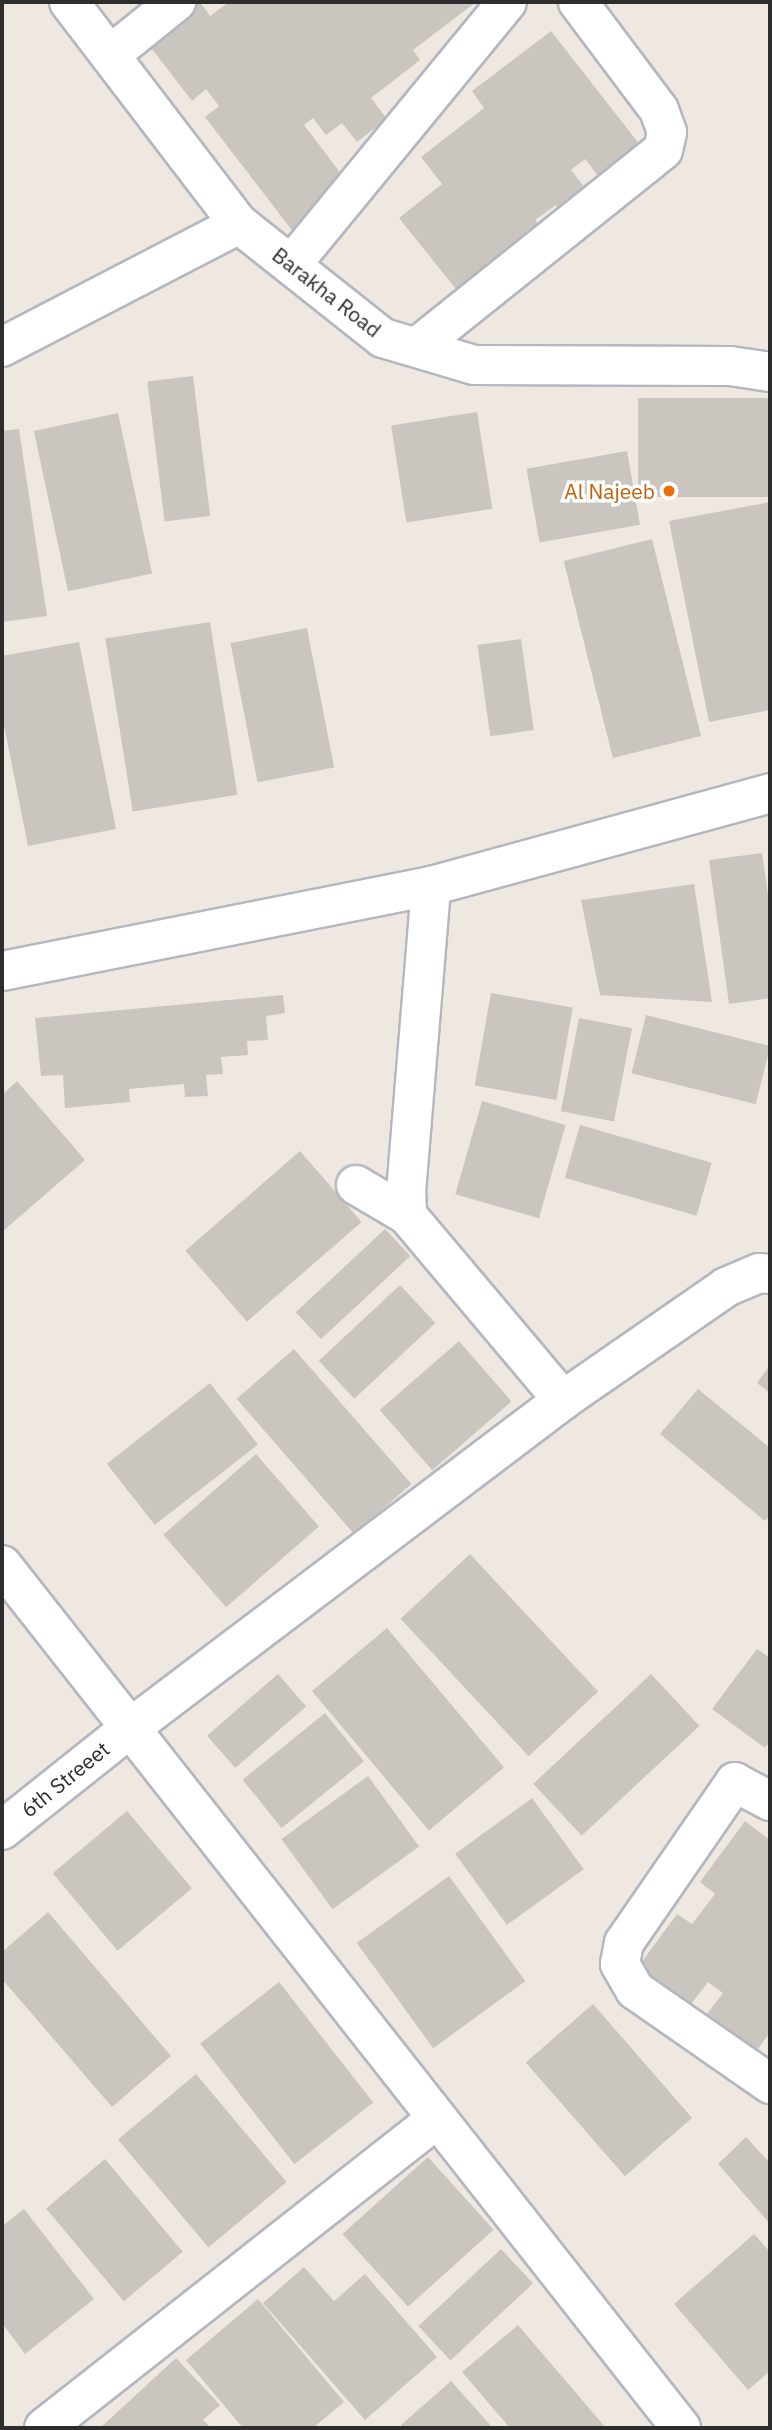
<!DOCTYPE html>
<html>
<head>
<meta charset="utf-8">
<style>
  body { margin:0 }
  #map { position:relative; width:772px; height:2430px; overflow:hidden; background:#eee8e0; font-family:"IBM Plex Sans",sans-serif }
  div>[style] { position:absolute }
  [style*='--x'] { left:calc(var(--x)*1px); top:calc(var(--y)*1px); width:calc(var(--w)*1px); rotate:calc(var(--a)*1deg) }
  .building>* { inset:0; background:#cac6bf; transform-origin:0 0 }
  .roads { filter:drop-shadow(2px 0 #b4b7c0) drop-shadow(-2px 0 #b4b7c0) drop-shadow(0 2px #b4b7c0) drop-shadow(0 -2px #b4b7c0) }
  .minor>* { height:38px; margin:-19px; padding:0 19px; transform-origin:19px; border-radius:19px; background:#fff }
  .dots>* { width:19px; height:19px; translate:-50% -50%; box-sizing:border-box; border:4px solid #fff; border-radius:50% }
  span { translate:-50% -50%; white-space:nowrap; text-align:center; line-height:1.15; -webkit-text-stroke:7px #fff; paint-order:stroke }
  .street-label { font-size:21px; color:#2d2d2d }
  .food-label { font-size:21px; color:#c56008 }
  .right { translate:-100% -50%; text-align:right }
  .frame { position:absolute; inset:0; border:4px solid #2d2d2d; pointer-events:none }
</style>
</head>
<body>
<div id="map">
  <div class="building">
    <i style="clip-path:polygon(194px 2px,200px 2px,210px 16px,229px 2px,476px 2px,413px 50px,420px 60px,371px 98px,387px 119px,357px 142px,342px 123px,326px 135px,313px 118px,304px 125px,352px 188px,294px 233px,205px 117px,219px 106px,206px 89px,192px 101px,145px 40px)"></i>
    <i style="clip-path:polygon(551px 31px,644px 150px,603px 182px,585px 159px,571px 170px,589px 193px,563px 213px,556px 205px,535px 220px,543px 229px,459px 293px,399px 218px,442px 184px,421px 157px,484px 108px,472px 91px)"></i>
    <i style="left:193px;top:376px;width:141px;height:46px;rotate:83deg"></i>
    <i style="left:770px;top:398px;width:99px;height:132px;rotate:90deg"></i>
    <i style="left:477px;top:412px;width:98px;height:87px;rotate:81deg"></i>
    <i style="left:118px;top:413px;width:164px;height:86px;rotate:78deg"></i>
    <i style="clip-path:polygon(19px 429px,47px 616px,2px 622px,2px 431px)"></i>
    <i style="left:627px;top:451px;width:75px;height:102px;rotate:80deg"></i>
    <i style="clip-path:polygon(770px 502px,770px 710px,709px 722px,669px 521px)"></i>
    <i style="left:652px;top:539px;width:203px;height:91px;rotate:76deg"></i>
    <i style="left:210px;top:622px;width:175px;height:106px;rotate:81deg"></i>
    <i style="left:307px;top:628px;width:142px;height:78px;rotate:79deg"></i>
    <i style="left:521px;top:639px;width:92px;height:44px;rotate:82deg"></i>
    <i style="clip-path:polygon(79px 642px,116px 829px,28px 846px,2px 715px,2px 656px)"></i>
    <i style="clip-path:polygon(762px 853px,770px 909px,770px 998px,729px 1004px,709px 860px)"></i>
    <i style="clip-path:polygon(694px 884px,712px 1002px,600px 995px,581px 900px)"></i>
    <i style="left:491px;top:993px;width:83px;height:94px;rotate:10deg"></i>
    <i style="clip-path:polygon(283px 995px,285px 1013px,266px 1016px,268px 1040px,247px 1041px,248px 1055px,221px 1057px,223px 1074px,206px 1075px,208px 1096px,185px 1097px,184px 1084px,129px 1089px,130px 1102px,65px 1108px,63px 1075px,41px 1076px,35px 1018px)"></i>
    <i style="left:646px;top:1015px;width:128px;height:60px;rotate:14deg"></i>
    <i style="left:579px;top:1018px;width:54px;height:95px;rotate:11deg"></i>
    <i style="clip-path:polygon(17px 1081px,85px 1160px,2px 1232px,2px 1095px)"></i>
    <i style="left:482px;top:1101px;width:87px;height:97px;rotate:16deg"></i>
    <i style="left:580px;top:1125px;width:137px;height:55px;rotate:16deg"></i>
    <i style="left:300px;top:1151px;width:94px;height:152px;rotate:49deg"></i>
    <i style="left:385px;top:1229px;width:37px;height:122px;rotate:47deg"></i>
    <i style="left:400px;top:1285px;width:52px;height:111px;rotate:47deg"></i>
    <i style="left:459px;top:1341px;width:80px;height:105px;rotate:49deg"></i>
    <i style="left:294px;top:1349px;width:179px;height:76px;rotate:49deg"></i>
    <i style="clip-path:polygon(770px 1365px,770px 1393px,757px 1383px)"></i>
    <i style="left:210px;top:1383px;width:78px;height:131px;rotate:52deg"></i>
    <i style="clip-path:polygon(698px 1389px,770px 1448px,770px 1515px,765px 1521px,660px 1434px)"></i>
    <i style="left:256px;top:1454px;width:96px;height:123px;rotate:49deg"></i>
    <i style="left:470px;top:1554px;width:188px;height:95px;rotate:47deg"></i>
    <i style="left:387px;top:1628px;width:182px;height:98px;rotate:50deg"></i>
    <i style="clip-path:polygon(757px 1649px,770px 1658px,770px 1741px,765px 1748px,712px 1709px)"></i>
    <i style="left:278px;top:1674px;width:43px;height:94px;rotate:49deg"></i>
    <i style="left:651px;top:1674px;width:71px;height:161px;rotate:47deg"></i>
    <i style="left:325px;top:1713px;width:62px;height:106px;rotate:51deg"></i>
    <i style="left:368px;top:1776px;width:87px;height:107px;rotate:54deg"></i>
    <i style="left:532px;top:1798px;width:88px;height:95px;rotate:54deg"></i>
    <i style="left:127px;top:1811px;width:101px;height:97px;rotate:50deg"></i>
    <i style="clip-path:polygon(745px 1821px,770px 1840px,770px 2032px,750px 2060px,700px 2023px,723px 1993px,708px 1982px,685px 2012px,633px 1974px,677px 1914px,692px 1924px,715px 1894px,700px 1882px)"></i>
    <i style="left:449px;top:1876px;width:130px;height:114px;rotate:54deg"></i>
    <i style="clip-path:polygon(48px 1912px,171px 2056px,112px 2107px,2px 1979px,2px 1952px)"></i>
    <i style="left:279px;top:1982px;width:153px;height:100px;rotate:52deg"></i>
    <i style="left:593px;top:2004px;width:151px;height:89px;rotate:49deg"></i>
    <i style="left:196px;top:2074px;width:141px;height:102px;rotate:50deg"></i>
    <i style="clip-path:polygon(746px 2137px,770px 2163px,770px 2224px,718px 2164px)"></i>
    <i style="left:428px;top:2157px;width:98px;height:115px;rotate:48deg"></i>
    <i style="left:105px;top:2159px;width:121px;height:77px;rotate:50deg"></i>
    <i style="clip-path:polygon(24px 2209px,94px 2299px,25px 2354px,2px 2323px,2px 2226px)"></i>
    <i style="clip-path:polygon(754px 2234px,770px 2252px,770px 2371px,748px 2390px,674px 2304px)"></i>
    <i style="left:501px;top:2249px;width:47px;height:113px;rotate:47deg"></i>
    <i style="clip-path:polygon(304px 2267px,334px 2301px,365px 2274px,437px 2357px,365px 2420px,263px 2303px)"></i>
    <i style="clip-path:polygon(258px 2299px,344px 2402px,313px 2428px,243px 2428px,186px 2360px)"></i>
    <i style="clip-path:polygon(518px 2325px,606px 2428px,510px 2428px,462px 2372px)"></i>
    <i style="clip-path:polygon(176px 2358px,220px 2405px,203px 2420px,211px 2428px,100px 2428px)"></i>
    <i style="clip-path:polygon(451px 2381px,493px 2428px,404px 2428px,401px 2425px)"></i>
  </div>
  <div class="roads">
    <div class="minor">
      <i style="--x:69;--y:2;--w:280;--a:52.6"></i>
      <i style="--x:110;--y:55;--w:85;--a:-38.8"></i>
      <i style="--x:291;--y:265;--w:340;--a:-50.6"></i>
      <i style="--x:2;--y:347;--w:267;--a:-27.4"></i>
      <i style="--x:239;--y:224;--w:184;--a:38.4"></i>
      <i style="--x:383;--y:338;--w:95;--a:16.5"></i>
      <i style="--x:474;--y:365;--w:256;--a:0.2"></i>
      <i style="--x:730;--y:366;--w:40;--a:8.5"></i>
      <i style="--x:417;--y:347;--w:315;--a:-38.7"></i>
      <i style="--x:663;--y:150;--w:18;--a:-77"></i>
      <i style="--x:667;--y:132;--w:23;--a:-110"></i>
      <i style="--x:659;--y:110;--w:135;--a:-126.9"></i>
      <i style="--x:2;--y:971;--w:437;--a:-11.2"></i>
      <i style="--x:431;--y:886;--w:352;--a:-15.3"></i>
      <i style="--x:356;--y:1185;--w:59;--a:30.5"></i>
      <i style="--x:407;--y:1215;--w:242;--a:49.9"></i>
      <i style="--x:407;--y:1215;--w:23;--a:-92"></i>
      <i style="--x:406;--y:1192;--w:307;--a:-85.3"></i>
      <i style="--x:2;--y:1565;--w:1098;--a:51.8"></i>
      <i style="--x:770;--y:1801;--w:40;--a:-152"></i>
      <i style="--x:735;--y:1782;--w:196;--a:124.6"></i>
      <i style="--x:624;--y:1943;--w:21;--a:101"></i>
      <i style="--x:620;--y:1964;--w:30;--a:60"></i>
      <i style="--x:635;--y:1990;--w:165;--a:34.8"></i>
      <i style="--x:2;--y:1830;--w:162;--a:-38.5"></i>
      <i style="--x:129;--y:1729;--w:545;--a:-37.16"></i>
      <i style="--x:563;--y:1400;--w:198;--a:-34.7"></i>
      <i style="--x:726;--y:1287;--w:36;--a:-23"></i>
      <i style="--x:759;--y:1273;--w:11;--a:5"></i>
      <i style="--x:44;--y:2428;--w:499;--a:-38.2"></i>
    </div>
  </div>
  <div class="dots">
    <i style="left:669px;top:491px;background:#e8710a"></i>
  </div>
  <div class="street-label">
    <span style="left:327px;top:292px;rotate:38deg">Barakha Road</span>
    <span style="left:65px;top:1779px;rotate:-39deg">6th Streeet</span>
  </div>
  <div class="food-label">
    <span class="right" style="left:655px;top:491px">Al Najeeb</span>
  </div>
  <div class="frame"></div>
</div>
</body>
</html>
